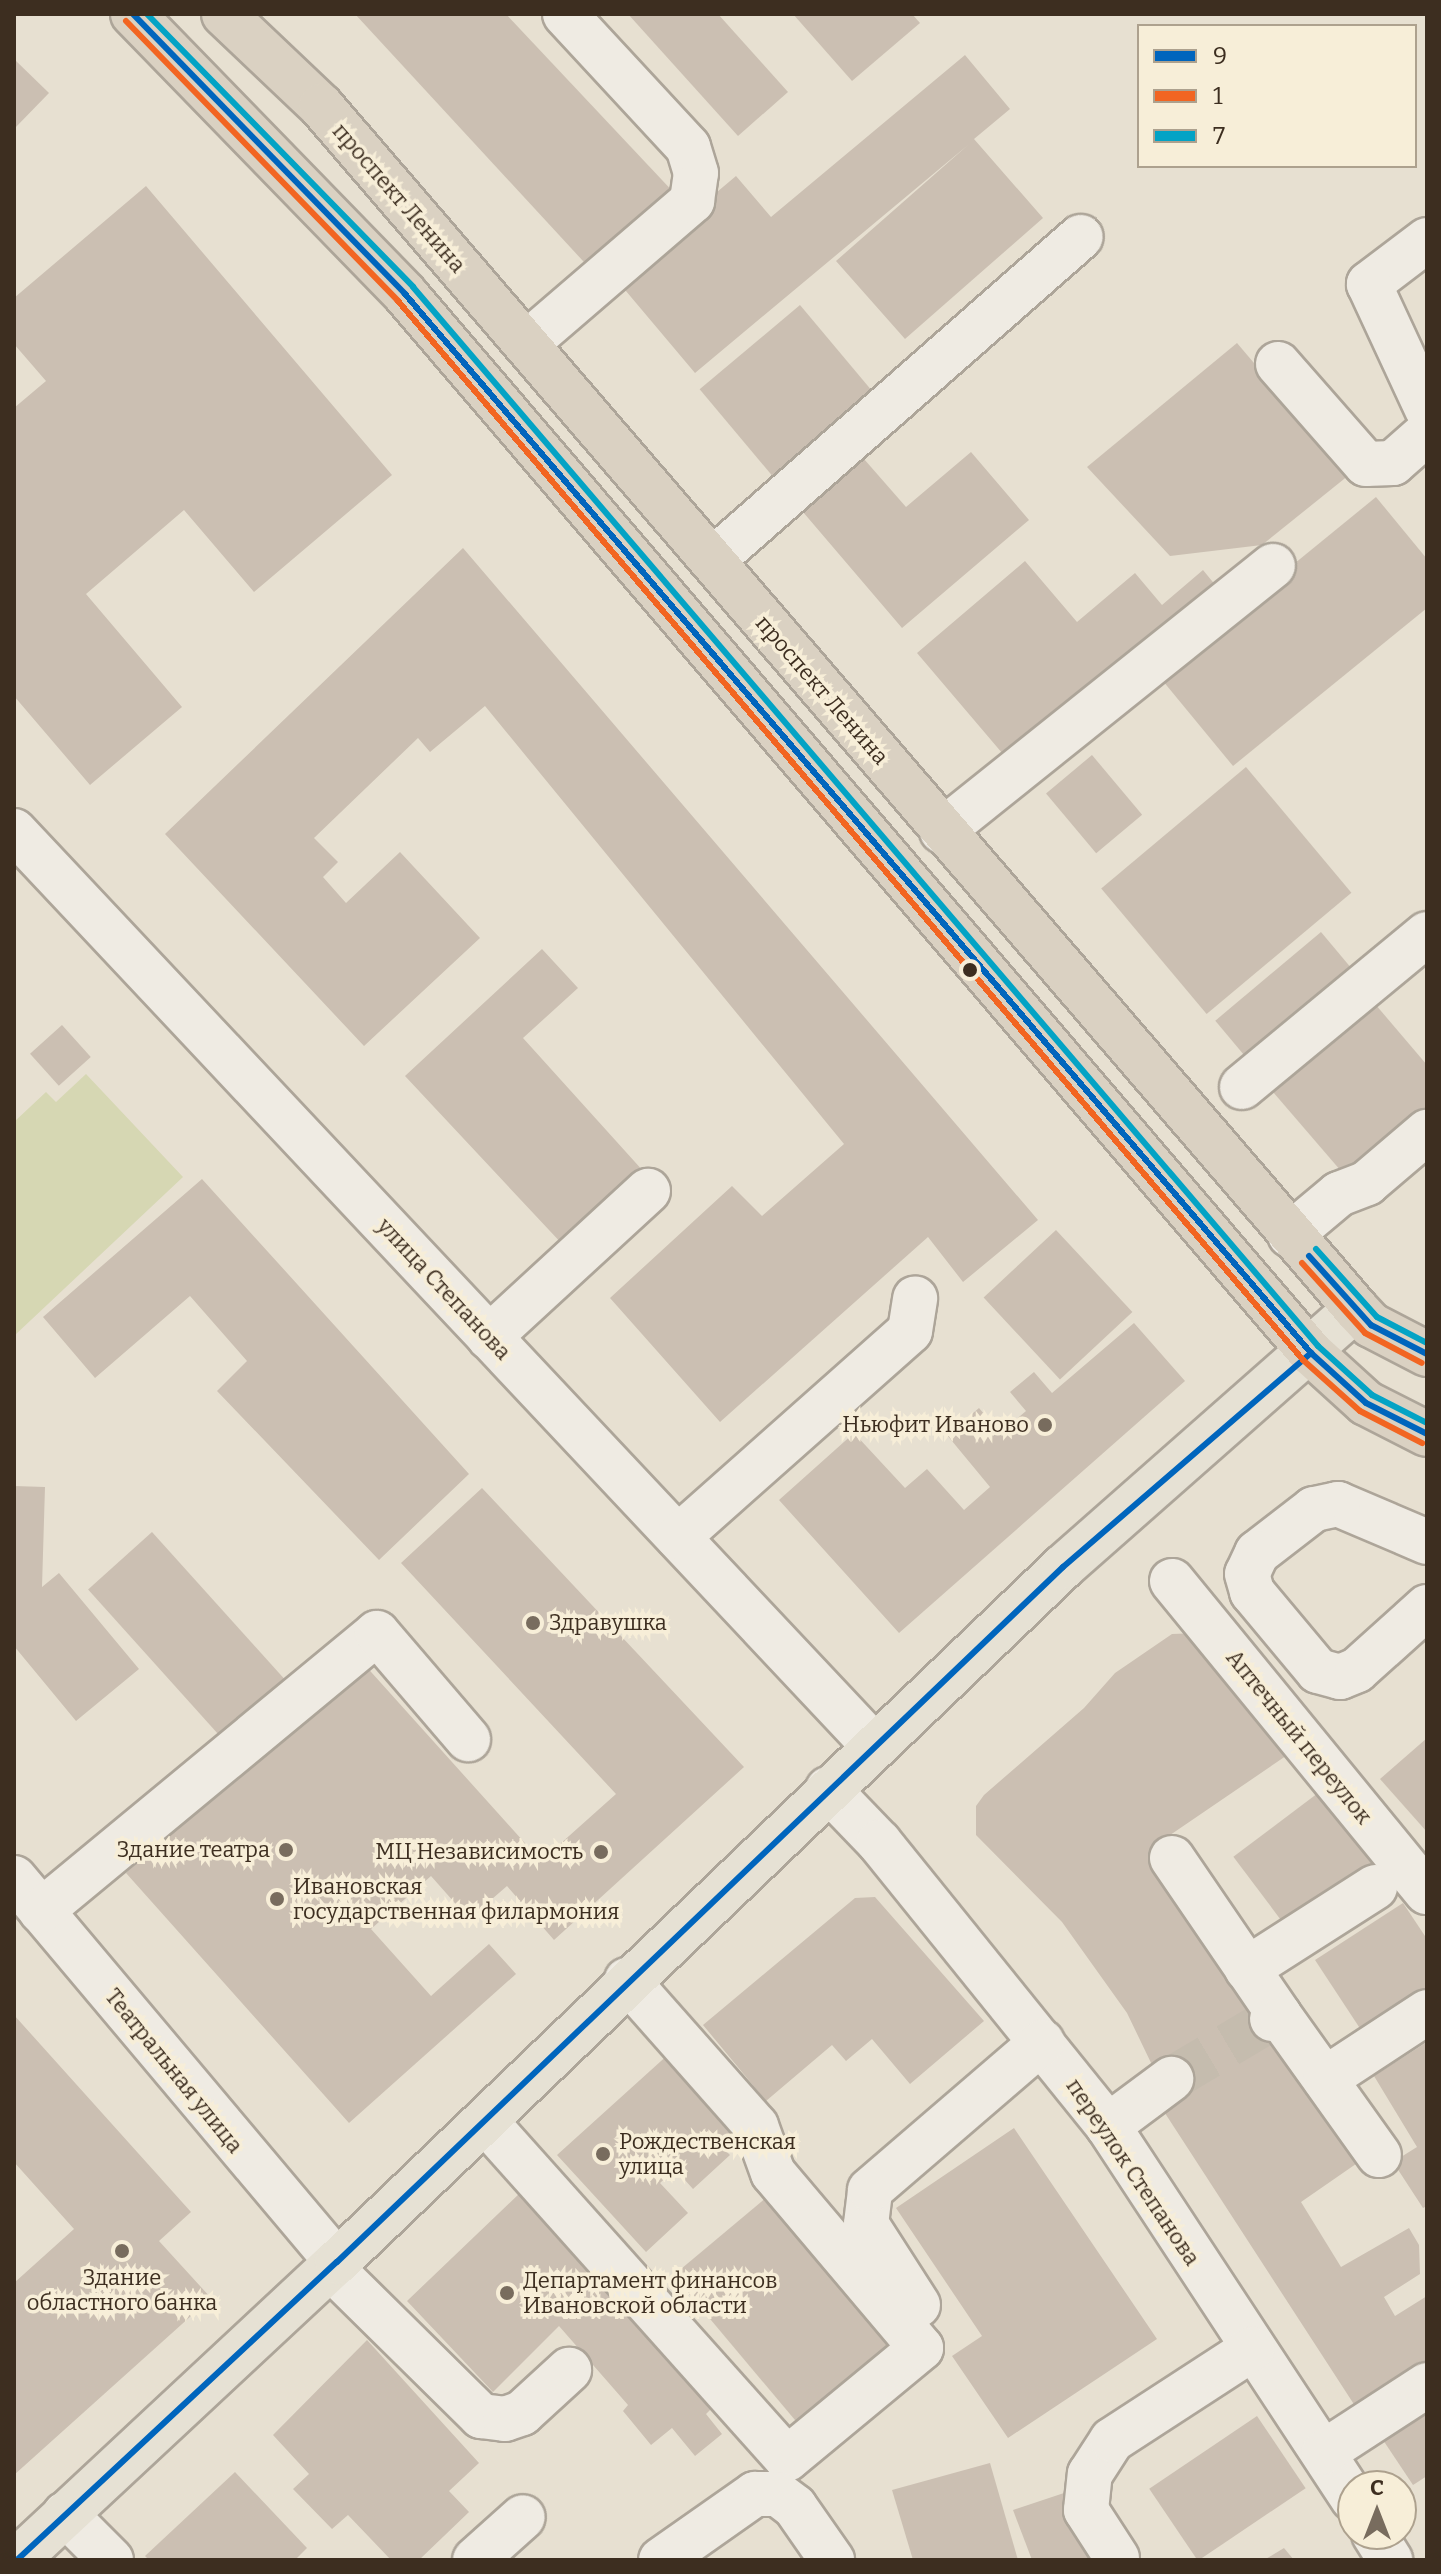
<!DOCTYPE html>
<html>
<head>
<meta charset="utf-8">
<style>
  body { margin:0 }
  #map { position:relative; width:1441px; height:2574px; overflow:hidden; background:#e7e0d1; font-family:Bitter,serif }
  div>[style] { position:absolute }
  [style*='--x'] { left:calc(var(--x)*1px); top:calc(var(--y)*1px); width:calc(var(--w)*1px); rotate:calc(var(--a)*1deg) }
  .green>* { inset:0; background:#d6d7b3 }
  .building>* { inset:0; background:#cbbfb2; transform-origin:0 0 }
  .minor-tunnel>* { height:44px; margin-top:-22px; transform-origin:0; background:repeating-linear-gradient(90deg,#c5bcae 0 44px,transparent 0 66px) }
  .roads { filter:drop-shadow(2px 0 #ada599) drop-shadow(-2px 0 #ada599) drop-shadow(0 2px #ada599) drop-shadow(0 -2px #ada599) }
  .minor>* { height:44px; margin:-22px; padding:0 22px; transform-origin:22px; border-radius:22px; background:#efebe3 }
  .major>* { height:44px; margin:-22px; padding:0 22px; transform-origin:22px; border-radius:22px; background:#e6e1d4 }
  .highway>* { height:44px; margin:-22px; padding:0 22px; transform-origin:22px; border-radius:22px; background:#dad1c2 }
  .bus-1>* { height:6px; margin:-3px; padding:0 3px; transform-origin:3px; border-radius:3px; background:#0065bd }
  .bus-2>* { height:6px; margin:-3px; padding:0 3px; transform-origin:3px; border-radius:3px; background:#f26522 }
  .bus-3>* { height:6px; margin:-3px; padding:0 3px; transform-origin:3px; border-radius:3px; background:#03a3c5 }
  .dots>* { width:22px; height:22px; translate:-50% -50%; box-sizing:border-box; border:4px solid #f7eed8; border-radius:50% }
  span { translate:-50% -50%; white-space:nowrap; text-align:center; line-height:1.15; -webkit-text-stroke:7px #f7eed8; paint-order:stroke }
  .street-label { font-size:22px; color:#3d2e20 }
  .poi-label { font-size:22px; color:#3d2e20 }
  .right { translate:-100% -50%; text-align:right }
  .left { translate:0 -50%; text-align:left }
  .frame { position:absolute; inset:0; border:16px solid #3d2e20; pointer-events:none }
  .legend { position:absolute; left:1137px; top:24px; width:280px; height:144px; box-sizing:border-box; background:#f7eed8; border:2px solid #ada18e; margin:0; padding:10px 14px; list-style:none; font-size:24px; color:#3d2e20 }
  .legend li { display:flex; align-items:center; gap:16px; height:40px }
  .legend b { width:40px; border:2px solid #ada18e }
  .north { position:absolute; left:1337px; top:2470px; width:80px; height:80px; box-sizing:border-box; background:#f7eed8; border:2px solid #ada18e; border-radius:50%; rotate:0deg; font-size:22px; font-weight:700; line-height:32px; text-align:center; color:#3d2e20 }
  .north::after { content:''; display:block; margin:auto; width:28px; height:36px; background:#786c5e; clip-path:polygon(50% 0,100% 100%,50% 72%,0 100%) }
</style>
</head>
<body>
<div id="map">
  <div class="green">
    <i style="clip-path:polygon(86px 1074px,183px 1177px,14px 1336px,14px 1122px,46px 1092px,56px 1102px)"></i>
  </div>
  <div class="building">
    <i style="clip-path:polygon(355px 14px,506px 14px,678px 197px,595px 274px)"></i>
    <i style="clip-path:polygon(628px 14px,718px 14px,788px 92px,738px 136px)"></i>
    <i style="clip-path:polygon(793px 14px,912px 14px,920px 23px,852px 81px)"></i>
    <i style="clip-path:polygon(965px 55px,1010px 109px,974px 139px,1043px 218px,905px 339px,836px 261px,968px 145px,695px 373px,615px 278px,736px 176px,771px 217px)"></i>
    <i style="clip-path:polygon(14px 59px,49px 93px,14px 129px)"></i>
    <i style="clip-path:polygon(146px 186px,392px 475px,254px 592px,184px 510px,86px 594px,182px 707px,90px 785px,14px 696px,14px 408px,46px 381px,14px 344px,14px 298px)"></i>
    <i style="left:800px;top:305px;width:121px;height:131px;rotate:50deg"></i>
    <i style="clip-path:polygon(1237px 343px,1349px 475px,1262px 545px,1170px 556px,1087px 467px)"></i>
    <i style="clip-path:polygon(971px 452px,1029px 520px,902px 628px,803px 512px,864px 459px,906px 507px)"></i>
    <i style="clip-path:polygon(1376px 497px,1427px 559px,1427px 608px,1233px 766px,1158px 675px)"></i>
    <i style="clip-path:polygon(463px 548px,1038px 1220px,963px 1282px,928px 1237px,720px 1422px,610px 1298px,732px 1186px,762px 1216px,844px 1144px,485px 706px,430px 752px,418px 738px,314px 838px,338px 862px,323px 877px,346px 903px,400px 852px,480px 938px,364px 1046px,165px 834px)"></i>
    <i style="clip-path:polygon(1025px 561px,1077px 622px,1135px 573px,1162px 605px,1203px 570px,1221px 592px,1014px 767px,917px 653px)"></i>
    <i style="left:1092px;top:755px;width:78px;height:60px;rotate:50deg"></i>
    <i style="left:1246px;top:767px;width:164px;height:189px;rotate:50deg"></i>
    <i style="left:1321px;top:932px;width:59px;height:138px;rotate:50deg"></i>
    <i style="clip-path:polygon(542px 949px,578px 988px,523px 1038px,644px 1172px,564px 1246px,405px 1076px)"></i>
    <i style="clip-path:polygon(1364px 991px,1427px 1065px,1427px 1110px,1347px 1178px,1261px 1078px)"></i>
    <i style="left:62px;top:1025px;width:43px;height:43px;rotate:48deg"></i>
    <i style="clip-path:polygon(202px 1179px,469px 1474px,379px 1560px,217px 1391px,247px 1361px,190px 1296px,95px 1378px,43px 1317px)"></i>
    <i style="left:1056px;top:1230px;width:112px;height:99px;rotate:47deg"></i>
    <i style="clip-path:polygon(1134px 1323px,1185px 1381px,899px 1633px,779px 1500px,854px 1433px,905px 1488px,927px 1469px,964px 1510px,990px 1487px,947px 1435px,979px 1408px,1000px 1433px,1026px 1411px,1010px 1392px,1034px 1372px,1052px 1393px)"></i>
    <i style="clip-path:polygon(14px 1486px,45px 1487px,42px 1587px,59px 1573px,139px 1669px,76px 1721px,14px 1646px)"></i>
    <i style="clip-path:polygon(482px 1488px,744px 1767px,554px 1940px,507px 1886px,469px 1919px,431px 1876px,371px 1929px,431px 1996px,489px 1944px,516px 1974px,349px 2123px,126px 1873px,363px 1663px,541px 1861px,616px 1794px,401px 1563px)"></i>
    <i style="left:152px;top:1532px;width:206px;height:86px;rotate:48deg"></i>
    <i style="clip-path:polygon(1199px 1633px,1305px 1743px,1154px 1846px,1366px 2157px,1301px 2202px,1341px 2267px,1409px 2228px,1419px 2245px,1420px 2274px,1384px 2297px,1395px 2316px,1427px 2296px,1427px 2365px,1357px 2409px,1161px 2107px,1154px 2069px,1127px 2013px,1062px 1922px,976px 1835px,976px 1806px,984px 1795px,1084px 1708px,1115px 1673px,1172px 1634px)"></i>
    <i style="clip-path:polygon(1427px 1738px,1427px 1832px,1380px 1779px)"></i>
    <i style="left:1322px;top:1790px;width:89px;height:111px;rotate:53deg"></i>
    <i style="clip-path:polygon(875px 1897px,984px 2021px,910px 2084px,872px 2039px,846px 2061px,832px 2045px,766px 2101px,703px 2025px,855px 1898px)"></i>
    <i style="clip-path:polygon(1403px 1903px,1427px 1939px,1427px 1990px,1363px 2033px,1315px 1960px)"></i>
    <i style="clip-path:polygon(14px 2015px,191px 2212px,159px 2241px,211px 2298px,14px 2475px,14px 2283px,74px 2229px,14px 2162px)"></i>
    <i style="clip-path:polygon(1427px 2042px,1427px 2206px,1423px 2208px,1393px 2162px,1417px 2147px,1374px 2076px)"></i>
    <i style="clip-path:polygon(671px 2052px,743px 2130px,723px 2148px,730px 2155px,693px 2189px,675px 2169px,660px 2183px,688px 2213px,646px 2252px,557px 2155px)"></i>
    <i style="clip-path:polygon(1014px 2128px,1157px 2339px,1008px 2438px,952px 2356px,982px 2336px,896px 2208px)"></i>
    <i style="left:780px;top:2186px;width:203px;height:139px;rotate:50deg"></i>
    <i style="clip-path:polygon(521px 2192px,711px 2409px,706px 2414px,722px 2434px,695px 2456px,672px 2428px,651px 2445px,623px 2411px,628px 2405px,559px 2326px,493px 2392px,407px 2301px)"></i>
    <i style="clip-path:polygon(367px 2340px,479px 2463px,449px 2491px,469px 2512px,419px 2560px,391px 2560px,348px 2515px,332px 2529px,293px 2489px,309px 2474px,273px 2435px)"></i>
    <i style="clip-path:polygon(1427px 2407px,1427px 2476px,1413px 2485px,1381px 2437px)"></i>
    <i style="left:1257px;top:2416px;width:87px;height:130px;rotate:56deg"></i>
    <i style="clip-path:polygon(990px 2463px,1018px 2560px,913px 2560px,892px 2490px)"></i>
    <i style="clip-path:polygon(235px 2472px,307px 2548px,295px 2560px,149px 2560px,145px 2556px)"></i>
    <i style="clip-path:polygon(1064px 2493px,1091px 2560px,1032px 2560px,1013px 2510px)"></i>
    <i style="clip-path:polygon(1284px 2548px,1294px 2560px,1264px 2560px)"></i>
  </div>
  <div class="minor-tunnel">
    <i style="--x:1171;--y:2079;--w:117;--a:-30.7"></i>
  </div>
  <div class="roads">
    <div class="minor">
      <i style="--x:1427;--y:240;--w:73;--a:142.8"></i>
      <i style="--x:1369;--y:284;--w:138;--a:65.1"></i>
      <i style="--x:527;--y:343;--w:218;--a:-40.7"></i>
      <i style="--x:692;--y:201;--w:28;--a:-82"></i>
      <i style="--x:696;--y:173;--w:27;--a:-107"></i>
      <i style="--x:688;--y:147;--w:181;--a:-132.8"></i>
      <i style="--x:1278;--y:364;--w:133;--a:48.7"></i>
      <i style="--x:1366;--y:464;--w:27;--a:-2"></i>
      <i style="--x:1393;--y:463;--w:45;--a:-41.4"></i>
      <i style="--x:714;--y:559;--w:488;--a:-41.3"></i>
      <i style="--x:14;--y:831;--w:1256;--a:46.77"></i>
      <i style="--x:942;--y:831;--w:424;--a:-38.7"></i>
      <i style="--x:1242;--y:1087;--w:240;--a:-39.6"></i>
      <i style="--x:1290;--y:1235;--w:64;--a:-39.9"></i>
      <i style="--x:1339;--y:1194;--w:30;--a:-21"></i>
      <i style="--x:1367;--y:1183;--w:79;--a:-40.4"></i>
      <i style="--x:489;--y:1337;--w:216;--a:-42.6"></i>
      <i style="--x:678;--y:1537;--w:310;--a:-41.6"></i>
      <i style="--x:910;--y:1331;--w:33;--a:-81"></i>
      <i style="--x:1427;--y:1542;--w:97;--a:-156.9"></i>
      <i style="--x:1338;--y:1504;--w:25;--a:168"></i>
      <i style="--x:1314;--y:1509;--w:72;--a:142.3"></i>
      <i style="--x:1257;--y:1553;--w:23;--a:115"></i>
      <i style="--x:1247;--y:1574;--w:19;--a:74"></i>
      <i style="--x:1252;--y:1592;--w:103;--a:50.1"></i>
      <i style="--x:1318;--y:1671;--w:23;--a:15"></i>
      <i style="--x:1340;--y:1677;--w:18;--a:-22"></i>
      <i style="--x:1357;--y:1670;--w:94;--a:-42"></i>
      <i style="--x:1172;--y:1581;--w:402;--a:50.7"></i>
      <i style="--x:828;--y:1789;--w:74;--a:46.1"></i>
      <i style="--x:879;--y:1842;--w:365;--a:51.1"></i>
      <i style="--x:1108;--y:2126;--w:446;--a:56.7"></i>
      <i style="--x:1172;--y:1858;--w:190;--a:55.7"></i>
      <i style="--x:1279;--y:2015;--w:8;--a:150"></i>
      <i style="--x:14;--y:1878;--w:502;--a:49.93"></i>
      <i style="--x:41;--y:1911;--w:436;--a:-39.6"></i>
      <i style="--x:377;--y:1633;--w:140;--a:49.4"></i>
      <i style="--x:1247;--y:1969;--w:152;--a:-32.6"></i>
      <i style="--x:1279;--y:2015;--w:172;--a:54.5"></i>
      <i style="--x:1325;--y:2079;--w:122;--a:-33.3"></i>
      <i style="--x:485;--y:2121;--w:453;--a:48.2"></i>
      <i style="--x:787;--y:2459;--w:174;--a:-39.6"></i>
      <i style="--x:921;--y:2348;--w:229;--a:-130.2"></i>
      <i style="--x:773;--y:2173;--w:50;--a:-109.9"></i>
      <i style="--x:756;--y:2126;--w:195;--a:-131.5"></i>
      <i style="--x:1108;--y:2126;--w:79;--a:-36.7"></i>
      <i style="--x:331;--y:2268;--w:211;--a:44.6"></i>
      <i style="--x:481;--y:2416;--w:24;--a:7"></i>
      <i style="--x:505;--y:2419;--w:18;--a:-19"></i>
      <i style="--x:522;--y:2413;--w:64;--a:-42.5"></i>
      <i style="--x:918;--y:2305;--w:96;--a:-122.7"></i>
      <i style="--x:866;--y:2224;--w:34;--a:-83"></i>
      <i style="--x:870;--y:2190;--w:227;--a:-40.7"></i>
      <i style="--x:1324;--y:2452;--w:123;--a:-33"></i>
      <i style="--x:65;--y:2514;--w:65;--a:45"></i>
      <i style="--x:1374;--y:2534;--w:31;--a:58"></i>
      <i style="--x:1117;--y:2558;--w:57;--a:-122.9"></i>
      <i style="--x:1086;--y:2510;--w:36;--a:-84"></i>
      <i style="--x:1090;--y:2474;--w:40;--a:-57.1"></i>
      <i style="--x:1112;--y:2440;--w:167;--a:-33"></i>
      <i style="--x:475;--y:2560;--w:64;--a:-41.9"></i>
      <i style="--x:661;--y:2560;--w:115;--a:-35.1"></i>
      <i style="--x:755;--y:2494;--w:23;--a:0"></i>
      <i style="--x:778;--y:2494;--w:21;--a:37"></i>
      <i style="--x:795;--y:2507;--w:65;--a:55.1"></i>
    </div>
    <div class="major">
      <i style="--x:17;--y:2560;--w:437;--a:-43"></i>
      <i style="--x:337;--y:2262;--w:1005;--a:-43.75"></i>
      <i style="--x:1063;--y:1567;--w:390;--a:-41.4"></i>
    </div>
    <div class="highway">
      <i style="--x:133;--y:14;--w:390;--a:45.8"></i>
      <i style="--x:405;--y:294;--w:1394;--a:49.45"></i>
      <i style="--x:1311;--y:1353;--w:74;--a:42.3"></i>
      <i style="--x:1366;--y:1403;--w:68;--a:26.9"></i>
      <i style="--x:224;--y:14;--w:134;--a:43.5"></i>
      <i style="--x:321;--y:106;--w:1587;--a:49.29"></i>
      <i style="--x:1356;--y:1309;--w:22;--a:47"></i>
      <i style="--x:1371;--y:1325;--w:63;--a:27.4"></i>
    </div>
  </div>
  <div class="bus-1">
    <i style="--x:133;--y:14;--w:390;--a:45.8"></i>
    <i style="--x:405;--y:294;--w:1394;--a:49.45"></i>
    <i style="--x:1311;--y:1353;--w:74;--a:42.3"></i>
    <i style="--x:1366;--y:1403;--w:68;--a:26.9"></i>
    <i style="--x:1309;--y:1256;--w:93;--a:48.1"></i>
    <i style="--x:1371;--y:1325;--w:63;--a:27.4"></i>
    <i style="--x:17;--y:2560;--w:437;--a:-43"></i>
    <i style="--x:337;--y:2262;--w:1005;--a:-43.75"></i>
    <i style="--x:1063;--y:1567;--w:328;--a:-40.8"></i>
  </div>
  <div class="bus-2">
    <i style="--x:126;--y:21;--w:390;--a:45.8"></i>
    <i style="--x:398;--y:301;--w:1393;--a:49.48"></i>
    <i style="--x:1303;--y:1360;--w:76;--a:41.8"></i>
    <i style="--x:1360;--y:1411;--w:70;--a:27.3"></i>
    <i style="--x:1302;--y:1263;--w:94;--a:48"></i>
    <i style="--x:1365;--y:1333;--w:64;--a:27.8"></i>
  </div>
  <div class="bus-3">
    <i style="--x:147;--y:14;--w:381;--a:45.7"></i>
    <i style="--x:413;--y:287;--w:1393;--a:49.48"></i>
    <i style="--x:1318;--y:1346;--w:73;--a:42.2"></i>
    <i style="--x:1372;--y:1395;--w:62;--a:27"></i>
    <i style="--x:1316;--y:1249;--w:91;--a:48.1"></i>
    <i style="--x:1377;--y:1317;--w:56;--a:27.5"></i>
  </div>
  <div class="dots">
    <i style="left:970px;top:970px;background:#3d2e20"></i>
    <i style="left:1045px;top:1425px;background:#786c5e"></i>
    <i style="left:533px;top:1623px;background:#786c5e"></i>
    <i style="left:286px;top:1850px;background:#786c5e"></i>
    <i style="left:601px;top:1852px;background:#786c5e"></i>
    <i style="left:277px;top:1899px;background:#786c5e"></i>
    <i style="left:603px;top:2154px;background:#786c5e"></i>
    <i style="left:122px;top:2251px;background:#786c5e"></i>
    <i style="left:507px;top:2293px;background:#786c5e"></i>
  </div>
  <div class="street-label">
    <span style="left:399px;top:198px;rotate:49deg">проспект Ленина</span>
    <span style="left:822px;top:690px;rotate:49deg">проспект Ленина</span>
    <span style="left:444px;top:1289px;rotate:47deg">улица Степанова</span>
    <span style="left:1299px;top:1737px;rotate:51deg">Аптечный переулок</span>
    <span style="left:174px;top:2071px;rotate:51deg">Театральная улица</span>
    <span style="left:1133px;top:2172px;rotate:56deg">переулок Степанова</span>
  </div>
  <div class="poi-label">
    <span class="right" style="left:1029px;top:1425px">Ньюфит Иваново</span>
    <span class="left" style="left:549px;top:1623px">Здравушка</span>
    <span class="right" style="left:270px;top:1850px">Здание театра</span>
    <span class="right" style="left:583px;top:1852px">МЦ Независимость</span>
    <span class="left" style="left:293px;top:1899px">Ивановская<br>государственная филармония</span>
    <span class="left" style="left:619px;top:2154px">Рождественская<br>улица</span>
    <span style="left:122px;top:2290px">Здание<br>областного банка</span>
    <span class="left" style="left:523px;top:2293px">Департамент финансов<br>Ивановской области</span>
  </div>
  <div class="frame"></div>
  <ul class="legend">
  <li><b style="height:10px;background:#0065bd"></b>9</li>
  <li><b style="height:10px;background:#f26522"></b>1</li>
  <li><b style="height:10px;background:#03a3c5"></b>7</li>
  </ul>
  <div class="north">С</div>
</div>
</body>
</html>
